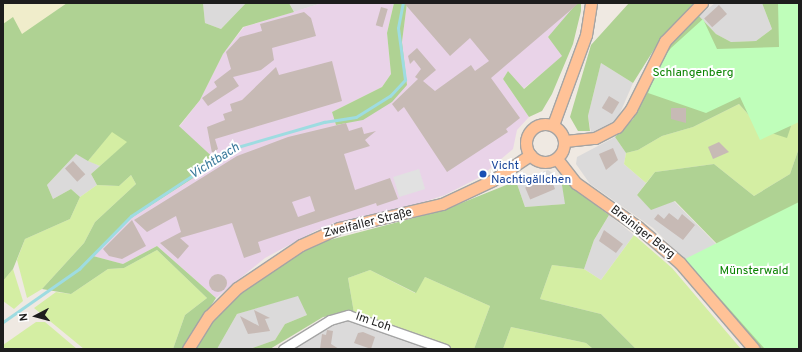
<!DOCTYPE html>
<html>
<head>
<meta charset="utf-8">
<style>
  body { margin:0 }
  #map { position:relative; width:802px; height:352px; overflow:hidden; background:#efe9e2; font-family:Overpass,sans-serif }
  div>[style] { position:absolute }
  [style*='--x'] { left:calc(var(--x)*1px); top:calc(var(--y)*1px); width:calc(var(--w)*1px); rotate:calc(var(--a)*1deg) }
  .residential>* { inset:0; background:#dbdada }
  .industrial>* { inset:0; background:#e9d3e8 }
  .farmland>* { inset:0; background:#f0edcb }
  .grass>* { inset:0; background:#d4eea3 }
  .forest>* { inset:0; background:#afd293 }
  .park>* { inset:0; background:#bffeba }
  .parking>* { inset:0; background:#e1e1e1; transform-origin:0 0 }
  .stream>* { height:2.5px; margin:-1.25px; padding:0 1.25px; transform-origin:1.25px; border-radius:1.25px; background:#9edce1 }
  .building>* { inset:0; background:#c7bab5; transform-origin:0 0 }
  .round { border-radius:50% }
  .roads { filter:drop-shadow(1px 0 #a4a4a4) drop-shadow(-1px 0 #a4a4a4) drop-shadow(0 1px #a4a4a4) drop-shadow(0 -1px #a4a4a4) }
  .minor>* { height:9px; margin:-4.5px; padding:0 4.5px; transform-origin:4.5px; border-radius:4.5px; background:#fff }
  .major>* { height:11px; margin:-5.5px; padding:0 5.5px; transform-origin:5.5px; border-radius:5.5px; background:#ffc297 }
  .major>.ring { margin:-5.5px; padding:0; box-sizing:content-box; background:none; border:11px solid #ffc297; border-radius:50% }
  .dots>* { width:11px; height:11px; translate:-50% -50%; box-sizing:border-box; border:2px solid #fff; border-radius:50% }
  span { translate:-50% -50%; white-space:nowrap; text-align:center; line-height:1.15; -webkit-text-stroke:4px #fff; paint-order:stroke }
  .park-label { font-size:12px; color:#0b8402 }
  .transit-label { font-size:12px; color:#164399 }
  .left { translate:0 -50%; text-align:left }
  .street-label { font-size:12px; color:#1d1d1d }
  .water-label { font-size:13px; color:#3b7a9c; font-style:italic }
  .frame { position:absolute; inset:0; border:4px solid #1d1d1d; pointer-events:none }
  .north { position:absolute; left:16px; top:296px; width:40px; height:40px; -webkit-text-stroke:3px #fff; paint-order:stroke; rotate:264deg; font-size:11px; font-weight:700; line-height:16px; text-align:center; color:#1d1d1d }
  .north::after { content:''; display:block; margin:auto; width:14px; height:18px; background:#1d1d1d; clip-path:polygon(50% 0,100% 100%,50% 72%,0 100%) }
</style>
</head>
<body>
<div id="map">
  <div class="residential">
    <i style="clip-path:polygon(203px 3px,246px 3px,221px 29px,205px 23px)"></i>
    <i style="clip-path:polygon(289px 3px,322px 3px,294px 12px)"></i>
    <i style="clip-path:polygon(715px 3px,762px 3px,772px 29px,756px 41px,731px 42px,716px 34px,699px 16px)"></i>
    <i style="clip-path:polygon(601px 63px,633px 83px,617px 120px,591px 133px,588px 116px)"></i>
    <i style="clip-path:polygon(615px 137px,626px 153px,624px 164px,646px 183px,637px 195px,651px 209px,674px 201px,718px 246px,691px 266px,653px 228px,590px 184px,576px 164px,577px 157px)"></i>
    <i style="clip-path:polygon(76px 154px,100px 166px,91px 174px,97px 185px,80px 197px,71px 189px,53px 199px,47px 185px)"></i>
    <i style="clip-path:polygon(548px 170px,561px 179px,566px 204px,525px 207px,516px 181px)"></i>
    <i style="clip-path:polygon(609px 215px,634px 235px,601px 280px,584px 269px,594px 240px)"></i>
    <i style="clip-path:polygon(299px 295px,307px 315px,285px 324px,275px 340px,250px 349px,217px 349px,237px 314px)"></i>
    <i style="clip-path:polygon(355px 317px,432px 349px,289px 349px,339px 318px)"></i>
  </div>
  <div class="industrial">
    <i style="clip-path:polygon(322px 3px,394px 3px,387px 33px,391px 74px,382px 87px,332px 112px,336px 125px,407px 85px,402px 42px,407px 3px,577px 3px,577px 6px,548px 37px,563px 56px,523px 89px,508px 71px,503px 79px,529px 117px,517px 130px,513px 149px,480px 177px,445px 195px,396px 211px,317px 230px,265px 258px,216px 298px,157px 246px,123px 264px,93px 256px,128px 220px,218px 162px,179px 127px,200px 100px,223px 54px,244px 27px)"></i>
  </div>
  <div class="farmland">
    <i style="clip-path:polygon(3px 3px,67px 3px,22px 35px,3px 24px)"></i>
  </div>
  <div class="grass">
    <i style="clip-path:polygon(799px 99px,799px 148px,790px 174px,754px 196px,714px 164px,655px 172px,646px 183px,624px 164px,626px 153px,638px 150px,662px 136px,693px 127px,739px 104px,762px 130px,791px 102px)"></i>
    <i style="clip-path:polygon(112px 131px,128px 142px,100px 166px,88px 161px)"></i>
    <i style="clip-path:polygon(131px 175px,136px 184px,95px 222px,84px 243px,42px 289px,27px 298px,17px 260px,25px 239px,70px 219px,80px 197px,97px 185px,119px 186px)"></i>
    <i style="clip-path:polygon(634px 235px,672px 268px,741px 349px,636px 349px,601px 314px,540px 299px,552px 265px,584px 269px,601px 280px)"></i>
    <i style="clip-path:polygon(157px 250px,207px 298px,185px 315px,173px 349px,84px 349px,34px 308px,56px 292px,71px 294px,108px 269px,124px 268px)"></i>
    <i style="clip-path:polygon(13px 269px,23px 301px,14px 309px,3px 301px,3px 281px)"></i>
    <i style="clip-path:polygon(370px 270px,415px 293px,425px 277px,490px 306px,474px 349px,454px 349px,354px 313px,348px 278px)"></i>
    <i style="clip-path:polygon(36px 322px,45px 322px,77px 349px,3px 349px,3px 345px)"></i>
    <i style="clip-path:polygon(511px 327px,586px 343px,593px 349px,503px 349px)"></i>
  </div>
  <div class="forest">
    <i style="clip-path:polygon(67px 3px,203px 3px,205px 23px,221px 29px,246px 3px,289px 3px,294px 12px,243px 27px,223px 54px,200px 100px,179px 126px,218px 162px,128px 220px,93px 256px,123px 264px,157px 246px,216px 298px,183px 349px,173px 349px,185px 315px,207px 298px,157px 250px,124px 268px,108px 269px,71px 294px,42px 289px,84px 243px,95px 222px,136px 184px,131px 175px,119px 186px,97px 185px,91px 174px,127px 142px,112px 132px,88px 161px,76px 154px,47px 185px,53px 199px,71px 189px,80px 197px,70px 219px,25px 239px,13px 269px,3px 281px,3px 24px,13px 17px,22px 34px)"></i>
    <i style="clip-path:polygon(394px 3px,407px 3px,402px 42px,407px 85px,392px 102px,363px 120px,336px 125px,332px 112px,382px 87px,391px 74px,387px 33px)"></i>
    <i style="clip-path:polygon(577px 3px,581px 3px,581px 11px,573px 44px,552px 94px,542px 111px,529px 117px,503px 79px,508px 71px,524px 89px,562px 56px,548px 37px)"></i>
    <i style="clip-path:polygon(629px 3px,695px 3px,660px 40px,633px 83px,601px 63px,588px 116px,590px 131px,578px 131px,570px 117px,591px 45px)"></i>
    <i style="clip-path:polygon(762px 3px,799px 3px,791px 126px,787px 138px,762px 130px,739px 104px,693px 127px,662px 136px,638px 150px,626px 153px,615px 137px,633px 119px,667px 49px,699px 16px,716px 34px,731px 42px,756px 41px,772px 29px)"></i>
    <i style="clip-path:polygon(799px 148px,799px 349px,761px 349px,691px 266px,718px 245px,675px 201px,651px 210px,637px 195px,655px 172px,714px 164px,754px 196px,790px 174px)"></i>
    <i style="clip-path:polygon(561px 179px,609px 215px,594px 240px,584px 269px,552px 265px,540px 299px,601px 314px,636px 349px,593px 349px,586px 343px,511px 327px,503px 349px,474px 349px,490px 306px,425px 277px,416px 293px,370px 270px,348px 278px,354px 313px,323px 317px,270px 349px,250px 349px,275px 340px,285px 324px,307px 315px,298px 296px,237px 314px,217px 349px,193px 349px,213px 320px,241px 292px,288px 260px,322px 242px,444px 210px,516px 181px,525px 207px,565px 204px)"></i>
  </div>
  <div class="park">
    <i style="clip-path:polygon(778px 3px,799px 3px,799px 122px,760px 140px,740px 97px,706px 113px,648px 93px,660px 62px,671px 48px,703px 19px,717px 49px,779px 47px)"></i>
    <i style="clip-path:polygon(799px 202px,799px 349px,765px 349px,685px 259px)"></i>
  </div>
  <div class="parking">
    <i style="left:419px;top:169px;width:21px;height:27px;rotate:73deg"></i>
  </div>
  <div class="stream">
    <i style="--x:3;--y:322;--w:93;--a:-34.9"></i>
    <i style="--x:79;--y:269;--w:74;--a:-45.5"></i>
    <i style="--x:131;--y:216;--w:123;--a:-33.4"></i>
    <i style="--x:234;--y:148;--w:94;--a:-16.1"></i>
    <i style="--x:324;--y:122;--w:32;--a:-9"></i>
    <i style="--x:356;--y:117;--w:40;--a:-32"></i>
    <i style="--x:390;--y:96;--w:22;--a:-47"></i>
    <i style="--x:405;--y:80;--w:52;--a:-97.7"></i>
    <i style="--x:398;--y:28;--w:25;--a:-79"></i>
  </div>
  <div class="building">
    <i style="clip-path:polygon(404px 3px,579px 3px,491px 78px,520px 118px,506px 129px,508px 132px,447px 172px,404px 107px,398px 112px,392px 104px,418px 79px,415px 77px,421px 69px,414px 60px,410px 64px,408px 56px,417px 48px,436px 70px,423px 81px,435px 91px,471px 65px,475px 71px,489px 61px,470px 38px,450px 56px)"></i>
    <i style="left:719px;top:5px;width:12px;height:20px;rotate:48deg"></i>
    <i style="left:381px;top:7px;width:7px;height:19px;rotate:16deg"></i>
    <i style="clip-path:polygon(304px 12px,311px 18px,316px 36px,272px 48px,274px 60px,261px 70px,233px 77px,239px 86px,208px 106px,202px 98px,217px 87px,214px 82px,231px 69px,226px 52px,240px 37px,262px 31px,260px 24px)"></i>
    <i style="clip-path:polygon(332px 61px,342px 101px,215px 139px,218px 149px,212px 153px,207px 127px,225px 120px,223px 114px,232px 111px,230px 104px,242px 100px,276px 67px,279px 75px)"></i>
    <i style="left:609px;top:96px;width:12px;height:14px;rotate:31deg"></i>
    <i style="clip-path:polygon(671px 108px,686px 108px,686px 123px,671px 119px)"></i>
    <i style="clip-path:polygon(evenodd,346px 123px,349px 131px,362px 127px,364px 134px,376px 131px,365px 140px,370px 146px,344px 154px,355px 190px,390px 178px,398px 199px,377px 206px,376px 203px,258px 242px,261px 252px,244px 258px,232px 223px,180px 238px,189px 246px,178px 259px,160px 243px,181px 232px,176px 216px,147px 232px,134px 220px,237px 156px,288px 137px,346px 123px,310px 196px,315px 211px,298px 217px,292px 202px,310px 196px)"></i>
    <i style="clip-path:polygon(719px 142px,729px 152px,713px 159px,708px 147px)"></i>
    <i style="clip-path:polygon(613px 148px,618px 160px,606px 170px,599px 154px)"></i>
    <i style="left:73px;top:161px;width:18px;height:11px;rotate:47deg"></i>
    <i style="left:550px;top:177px;width:13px;height:27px;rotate:67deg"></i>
    <i style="clip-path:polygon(669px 213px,678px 220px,682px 214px,695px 225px,683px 240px,654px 219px,658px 214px,664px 219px)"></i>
    <i style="clip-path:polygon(132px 220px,146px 246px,122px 259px,109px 256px,103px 249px)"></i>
    <i style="clip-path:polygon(604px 230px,623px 244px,616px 253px,599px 241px)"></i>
    <i class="round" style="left:209px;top:274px;width:18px;height:18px"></i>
    <i style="clip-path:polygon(254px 310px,270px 318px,265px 319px,270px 331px,248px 334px,240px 316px,259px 326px)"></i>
    <i style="clip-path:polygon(327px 330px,333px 331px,331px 344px,339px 349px,320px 349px,322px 334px,326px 335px)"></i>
    <i style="clip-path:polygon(363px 332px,375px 337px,371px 349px,354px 343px,358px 333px)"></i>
  </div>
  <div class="roads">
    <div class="minor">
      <i style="--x:283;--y:349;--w:55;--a:-31.7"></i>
      <i style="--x:330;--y:320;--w:19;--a:-16"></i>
      <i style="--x:348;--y:315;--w:103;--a:19.3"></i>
    </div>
    <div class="major">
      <i class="ring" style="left:526px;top:124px;width:27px;height:27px"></i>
      <i style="--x:553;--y:125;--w:96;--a:-69.9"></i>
      <i style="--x:586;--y:35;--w:32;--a:-81"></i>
      <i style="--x:565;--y:141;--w:30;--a:-6"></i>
      <i style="--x:595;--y:138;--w:25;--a:-27"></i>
      <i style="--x:617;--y:127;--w:23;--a:-52"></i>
      <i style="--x:631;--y:109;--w:76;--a:-63.4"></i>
      <i style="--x:665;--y:41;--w:53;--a:-45.8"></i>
      <i style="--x:557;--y:159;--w:31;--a:52"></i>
      <i style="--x:576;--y:183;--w:76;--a:35.4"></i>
      <i style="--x:638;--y:227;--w:55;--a:40.6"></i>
      <i style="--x:680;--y:263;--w:113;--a:49.3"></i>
      <i style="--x:188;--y:349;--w:39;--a:-58"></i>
      <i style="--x:209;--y:316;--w:40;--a:-45"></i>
      <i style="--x:237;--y:288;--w:77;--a:-33.9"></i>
      <i style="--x:301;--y:245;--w:42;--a:-24.1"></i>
      <i style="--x:339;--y:228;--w:106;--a:-13.1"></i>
      <i style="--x:442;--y:204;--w:56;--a:-25.2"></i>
      <i style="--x:493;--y:180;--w:45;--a:-34"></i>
    </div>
  </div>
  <div class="dots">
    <i style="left:483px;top:174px;background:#1a4fb4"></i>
  </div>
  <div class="park-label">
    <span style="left:693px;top:74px">Schlangenberg</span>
    <span style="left:754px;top:272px">Münsterwald</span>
  </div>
  <div class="transit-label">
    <span class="left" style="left:491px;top:174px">Vicht<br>Nachtigällchen</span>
  </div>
  <div class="street-label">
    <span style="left:368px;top:224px;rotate:-14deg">Zweifaller Straße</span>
    <span style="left:642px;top:233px;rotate:38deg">Breiniger Berg</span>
    <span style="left:373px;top:323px;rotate:19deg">Im Loh</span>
  </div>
  <div class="water-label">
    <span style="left:215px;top:162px;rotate:-32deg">Vichtbach</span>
  </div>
  <div class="frame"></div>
  <div class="north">N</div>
</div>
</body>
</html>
